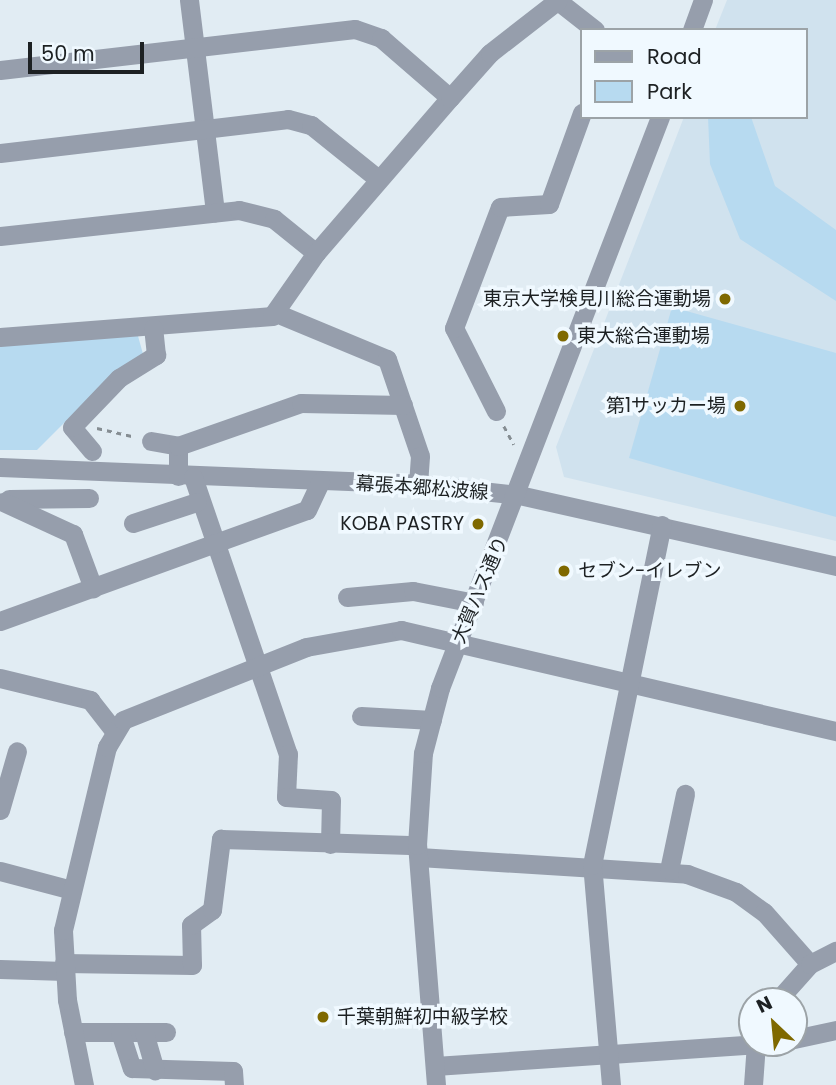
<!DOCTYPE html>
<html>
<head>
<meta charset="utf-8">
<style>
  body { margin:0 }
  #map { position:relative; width:836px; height:1085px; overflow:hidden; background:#e1ecf3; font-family:Poppins,"Noto Sans JP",sans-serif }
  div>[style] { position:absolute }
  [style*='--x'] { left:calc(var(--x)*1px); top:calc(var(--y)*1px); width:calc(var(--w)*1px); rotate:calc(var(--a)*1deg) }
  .built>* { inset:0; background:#d0e2ee }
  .green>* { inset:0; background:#b7daf0 }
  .path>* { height:2.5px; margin-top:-1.25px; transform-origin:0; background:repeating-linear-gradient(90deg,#858d92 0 5px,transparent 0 10px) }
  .minor>* { height:19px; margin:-9.5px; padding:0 9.5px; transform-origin:9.5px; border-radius:9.5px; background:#969eac }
  .dots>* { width:19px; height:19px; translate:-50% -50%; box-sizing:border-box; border:4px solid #f0f9ff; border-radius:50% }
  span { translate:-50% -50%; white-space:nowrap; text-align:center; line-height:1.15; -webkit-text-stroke:7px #f0f9ff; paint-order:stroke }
  .poi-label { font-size:19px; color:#1d2123 }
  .right { translate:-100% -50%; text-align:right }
  .left { translate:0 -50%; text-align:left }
  .street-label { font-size:19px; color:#1d2123 }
  .legend { position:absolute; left:580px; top:28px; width:228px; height:91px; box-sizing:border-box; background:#f0f9ff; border:2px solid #9ca3a7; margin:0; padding:9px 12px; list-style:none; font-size:21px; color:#1d2123 }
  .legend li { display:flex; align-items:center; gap:14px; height:35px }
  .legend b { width:35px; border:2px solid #9ca3a7 }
  .north { position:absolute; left:738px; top:987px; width:70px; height:70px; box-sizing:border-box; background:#f0f9ff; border:2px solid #9ca3a7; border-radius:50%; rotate:334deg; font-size:19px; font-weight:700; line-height:28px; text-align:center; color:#1d2123 }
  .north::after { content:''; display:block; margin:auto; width:24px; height:32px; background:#7f6900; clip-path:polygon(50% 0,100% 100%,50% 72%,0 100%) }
  .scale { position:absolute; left:28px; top:42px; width:116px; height:32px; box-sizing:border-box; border:4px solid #1d2123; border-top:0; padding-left:9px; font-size:21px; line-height:24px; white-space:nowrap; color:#1d2123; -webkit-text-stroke:5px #f0f9ff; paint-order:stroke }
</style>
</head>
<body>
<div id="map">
  <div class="built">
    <i style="clip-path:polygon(727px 0,836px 0,836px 541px,564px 477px,556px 447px,684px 117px,806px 117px,806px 30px,715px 30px)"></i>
  </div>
  <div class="green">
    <i style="clip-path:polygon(708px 117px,751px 117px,775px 186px,836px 230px,836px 301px,740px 239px,710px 164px)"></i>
    <i style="clip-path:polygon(672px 307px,836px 353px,836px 517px,629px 458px)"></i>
    <i style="clip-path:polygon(138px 336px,143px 354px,112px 375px,37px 450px,0 450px,0 344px)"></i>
  </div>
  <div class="path">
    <i style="--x:504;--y:426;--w:21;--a:62"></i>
    <i style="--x:97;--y:428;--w:39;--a:13"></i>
  </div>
  <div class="minor">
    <i style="--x:189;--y:0;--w:214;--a:83"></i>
    <i style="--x:558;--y:1;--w:47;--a:38.1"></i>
    <i style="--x:692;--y:30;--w:32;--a:-70"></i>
    <i style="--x:0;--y:70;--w:357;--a:-6.6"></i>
    <i style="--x:355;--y:29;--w:28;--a:19"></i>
    <i style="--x:381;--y:38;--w:91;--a:41"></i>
    <i style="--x:0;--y:153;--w:290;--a:-6.7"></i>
    <i style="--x:288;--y:119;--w:24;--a:15"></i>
    <i style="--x:311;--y:125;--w:85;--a:38.8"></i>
    <i style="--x:0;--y:236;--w:240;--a:-6.2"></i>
    <i style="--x:239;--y:210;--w:36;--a:14"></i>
    <i style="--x:274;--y:219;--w:54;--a:39"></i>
    <i style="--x:276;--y:313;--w:120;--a:22.5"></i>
    <i style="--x:387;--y:359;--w:102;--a:71.2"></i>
    <i style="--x:420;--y:456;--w:28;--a:94"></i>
    <i style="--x:0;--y:337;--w:273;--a:-4.4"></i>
    <i style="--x:272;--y:316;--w:77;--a:-55.1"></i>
    <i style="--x:316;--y:253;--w:205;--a:-49.2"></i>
    <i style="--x:450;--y:98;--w:60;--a:-48.4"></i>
    <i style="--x:490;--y:53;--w:86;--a:-37.9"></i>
    <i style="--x:496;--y:411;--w:93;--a:-116.8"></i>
    <i style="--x:454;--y:328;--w:129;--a:-69.2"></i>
    <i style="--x:500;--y:207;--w:49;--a:-3.5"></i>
    <i style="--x:549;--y:204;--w:97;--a:-70.1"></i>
    <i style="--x:151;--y:441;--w:27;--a:10"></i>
    <i style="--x:92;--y:451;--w:31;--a:-130"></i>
    <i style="--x:72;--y:427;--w:68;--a:-46.2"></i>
    <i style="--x:119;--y:378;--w:44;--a:-31.9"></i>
    <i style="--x:156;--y:355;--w:27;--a:-96"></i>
    <i style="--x:0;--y:467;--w:418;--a:2.3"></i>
    <i style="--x:418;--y:484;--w:102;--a:6.2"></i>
    <i style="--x:519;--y:495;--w:325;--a:12.6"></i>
    <i style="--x:178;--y:476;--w:30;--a:-90"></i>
    <i style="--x:178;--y:446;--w:130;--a:-19.3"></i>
    <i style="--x:301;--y:403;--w:102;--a:1.1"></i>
    <i style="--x:193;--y:477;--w:293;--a:71.1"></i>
    <i style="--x:288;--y:754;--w:43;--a:92.7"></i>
    <i style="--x:286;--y:797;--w:45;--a:3.8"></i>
    <i style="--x:331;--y:800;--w:44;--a:91.3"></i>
    <i style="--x:9;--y:499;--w:80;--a:-0.7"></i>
    <i style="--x:3;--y:502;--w:77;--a:24.6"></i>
    <i style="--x:73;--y:534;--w:58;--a:69.7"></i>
    <i style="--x:133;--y:523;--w:67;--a:-18.2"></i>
    <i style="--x:347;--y:597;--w:66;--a:-5.2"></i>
    <i style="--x:413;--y:591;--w:62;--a:11.1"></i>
    <i style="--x:0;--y:621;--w:326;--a:-19.9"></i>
    <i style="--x:307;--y:510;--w:31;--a:-65"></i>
    <i style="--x:0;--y:678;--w:93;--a:13.7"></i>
    <i style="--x:90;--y:700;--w:37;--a:52"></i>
    <i style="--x:361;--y:716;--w:71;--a:3.2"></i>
    <i style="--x:0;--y:810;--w:61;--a:-73.9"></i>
    <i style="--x:419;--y:857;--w:269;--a:3.6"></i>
    <i style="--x:687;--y:874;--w:52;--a:20.2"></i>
    <i style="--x:736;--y:892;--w:34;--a:36"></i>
    <i style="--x:764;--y:912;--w:69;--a:48.5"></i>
    <i style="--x:669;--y:870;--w:78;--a:-78.1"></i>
    <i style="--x:0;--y:871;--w:70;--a:14.8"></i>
    <i style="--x:64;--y:963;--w:128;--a:0.9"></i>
    <i style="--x:192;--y:965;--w:40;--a:-91.4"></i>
    <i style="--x:191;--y:925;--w:26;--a:-36"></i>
    <i style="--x:212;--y:910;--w:72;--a:-82.8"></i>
    <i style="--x:221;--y:839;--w:196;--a:1.8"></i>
    <i style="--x:0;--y:969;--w:65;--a:1.8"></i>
    <i style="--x:777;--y:1001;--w:50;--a:-48.3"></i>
    <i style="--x:810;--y:964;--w:29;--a:-27"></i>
    <i style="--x:73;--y:1032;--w:93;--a:0"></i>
    <i style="--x:120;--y:1032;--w:38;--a:72"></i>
    <i style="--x:132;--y:1068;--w:101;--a:1.7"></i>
    <i style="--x:233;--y:1071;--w:14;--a:86"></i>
    <i style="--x:144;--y:1032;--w:40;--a:74"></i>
    <i style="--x:794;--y:1039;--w:43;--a:-12.1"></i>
    <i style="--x:755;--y:1048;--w:24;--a:-12"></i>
    <i style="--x:435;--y:1066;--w:321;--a:-3.9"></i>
    <i style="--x:84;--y:1085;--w:87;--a:-101.3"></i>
    <i style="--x:67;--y:1000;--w:70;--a:-93.3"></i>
    <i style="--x:63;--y:930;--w:188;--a:-76.5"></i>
    <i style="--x:107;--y:747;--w:31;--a:-59"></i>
    <i style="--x:123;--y:720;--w:197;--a:-21.7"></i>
    <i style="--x:306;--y:647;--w:97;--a:-10.1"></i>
    <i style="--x:401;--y:630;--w:447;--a:13.1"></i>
    <i style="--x:436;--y:1085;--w:241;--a:-94.5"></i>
    <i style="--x:417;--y:845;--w:92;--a:-86.3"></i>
    <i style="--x:423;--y:753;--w:67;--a:-75.3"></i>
    <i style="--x:440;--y:688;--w:612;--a:-68.93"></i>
    <i style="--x:611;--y:1085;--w:221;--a:-94.9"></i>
    <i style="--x:592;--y:865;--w:347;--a:-78.4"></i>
    <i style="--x:753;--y:1085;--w:42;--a:-85.9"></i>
  </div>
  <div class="dots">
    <i style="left:725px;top:299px;background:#7f6900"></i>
    <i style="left:563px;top:336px;background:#7f6900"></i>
    <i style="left:740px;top:406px;background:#7f6900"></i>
    <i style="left:478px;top:524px;background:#7f6900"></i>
    <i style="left:564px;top:571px;background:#7f6900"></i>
    <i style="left:323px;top:1017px;background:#7f6900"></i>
  </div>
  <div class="poi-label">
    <span class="right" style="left:711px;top:299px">東京大学検見川総合運動場</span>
    <span class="left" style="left:577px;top:336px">東大総合運動場</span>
    <span class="right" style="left:726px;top:406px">第1サッカー場</span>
    <span class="right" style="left:464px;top:524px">KOBA PASTRY</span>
    <span class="left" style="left:578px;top:571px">セブン-イレブン</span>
    <span class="left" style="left:337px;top:1017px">千葉朝鮮初中級学校</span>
  </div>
  <div class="street-label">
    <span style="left:422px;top:488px;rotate:4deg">幕張本郷松波線</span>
    <span style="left:480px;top:590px;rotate:-67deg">大賀ハス通り</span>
  </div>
  <ul class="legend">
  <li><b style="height:9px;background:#969eac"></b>Road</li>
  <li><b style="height:19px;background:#b7daf0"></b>Park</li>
  </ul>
  <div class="north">N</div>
  <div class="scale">50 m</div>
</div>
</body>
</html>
